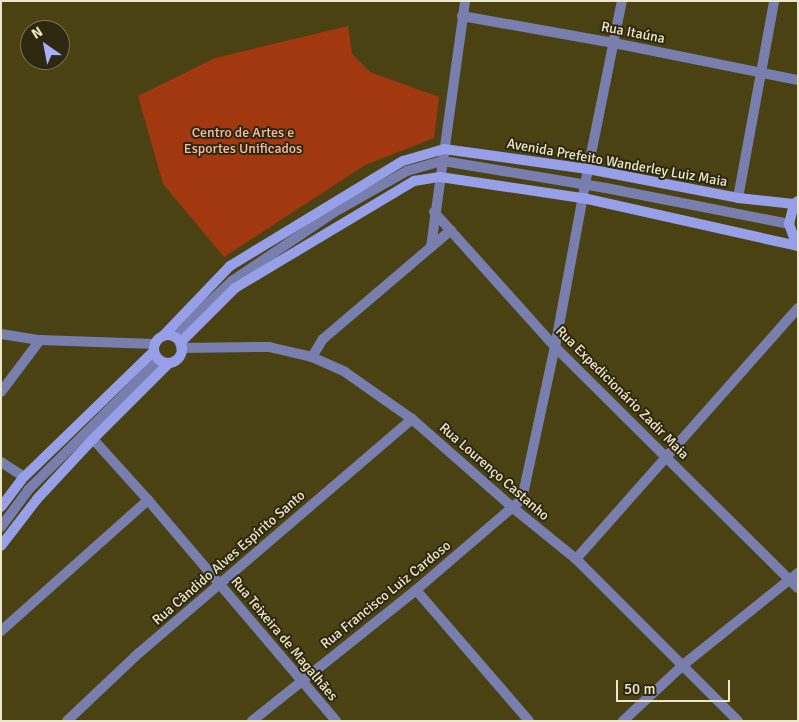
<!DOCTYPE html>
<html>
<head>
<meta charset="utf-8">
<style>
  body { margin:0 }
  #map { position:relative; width:799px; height:722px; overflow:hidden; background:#4a4213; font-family:Signika,sans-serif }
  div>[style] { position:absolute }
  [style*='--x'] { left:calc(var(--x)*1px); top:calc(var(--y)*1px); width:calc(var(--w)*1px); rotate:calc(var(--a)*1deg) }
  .green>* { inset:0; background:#a23810 }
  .pedestrian>* { height:10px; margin:-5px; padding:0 5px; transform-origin:5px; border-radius:5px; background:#787ead }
  .minor>* { height:10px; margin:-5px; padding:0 5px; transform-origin:5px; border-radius:5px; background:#787ead }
  .tertiary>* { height:10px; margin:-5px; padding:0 5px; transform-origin:5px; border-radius:5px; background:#787ead }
  .secondary>* { height:10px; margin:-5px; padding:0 5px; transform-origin:5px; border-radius:5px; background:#979fe8 }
  .secondary>.ring { margin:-5px; padding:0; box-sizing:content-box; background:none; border:10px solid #979fe8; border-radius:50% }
  span { translate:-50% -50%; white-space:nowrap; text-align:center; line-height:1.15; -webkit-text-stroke:4px #2d280f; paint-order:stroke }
  .street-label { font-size:14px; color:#ede7c9 }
  .park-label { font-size:14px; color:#f6baa7 }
  .frame { position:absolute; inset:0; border:2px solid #ede7c9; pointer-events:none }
  .north { position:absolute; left:20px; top:20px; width:50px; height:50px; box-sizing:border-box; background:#2d280f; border:1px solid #7a7459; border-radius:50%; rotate:327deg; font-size:14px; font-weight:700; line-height:20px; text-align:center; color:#ede7c9 }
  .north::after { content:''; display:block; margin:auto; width:18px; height:22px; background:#a7b0fc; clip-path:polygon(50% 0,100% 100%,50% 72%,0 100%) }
  .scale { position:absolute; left:616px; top:680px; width:114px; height:22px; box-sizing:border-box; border:2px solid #ede7c9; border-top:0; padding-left:6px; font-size:15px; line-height:18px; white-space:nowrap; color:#ede7c9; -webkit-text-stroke:4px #2d280f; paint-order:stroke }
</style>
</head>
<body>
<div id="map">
  <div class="green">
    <i style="clip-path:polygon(348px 26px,352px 54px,370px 72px,439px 97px,434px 138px,365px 165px,224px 257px,163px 184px,138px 96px,215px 58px)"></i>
  </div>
  <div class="pedestrian">
    <i style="--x:174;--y:336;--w:80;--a:-43.5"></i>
    <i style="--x:232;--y:281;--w:122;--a:-34"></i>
    <i style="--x:333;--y:213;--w:85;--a:-29.6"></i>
    <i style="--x:407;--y:171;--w:37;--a:-16"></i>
    <i style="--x:443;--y:161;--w:165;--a:9.4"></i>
    <i style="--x:606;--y:188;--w:187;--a:11.1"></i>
    <i style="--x:1;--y:527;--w:47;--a:-53.6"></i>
    <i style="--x:29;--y:489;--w:183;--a:-44.8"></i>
  </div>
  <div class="minor">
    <i style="--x:462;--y:16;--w:154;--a:10.1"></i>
    <i style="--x:614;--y:43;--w:188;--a:11.4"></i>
    <i style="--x:738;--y:198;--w:200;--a:-79.6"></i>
    <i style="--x:434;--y:212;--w:181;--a:48.1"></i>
    <i style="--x:555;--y:347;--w:342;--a:44.8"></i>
    <i style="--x:431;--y:247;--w:248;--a:-82.1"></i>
    <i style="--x:1;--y:334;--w:39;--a:9"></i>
    <i style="--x:40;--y:340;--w:115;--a:2"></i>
    <i style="--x:312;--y:357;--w:21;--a:-59"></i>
    <i style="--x:323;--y:339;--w:168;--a:-40.4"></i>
    <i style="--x:1;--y:392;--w:65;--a:-53.1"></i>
    <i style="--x:93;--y:439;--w:82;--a:48"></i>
    <i style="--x:148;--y:500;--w:290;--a:49.6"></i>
    <i style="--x:1;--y:462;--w:27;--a:33"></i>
    <i style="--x:576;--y:559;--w:335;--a:-48.5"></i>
    <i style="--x:416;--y:590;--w:173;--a:49.2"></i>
    <i style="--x:1;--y:631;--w:197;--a:-41.7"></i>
    <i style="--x:683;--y:665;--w:147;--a:-38.7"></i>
    <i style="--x:67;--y:721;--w:99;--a:-43.4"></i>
    <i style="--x:139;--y:653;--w:360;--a:-40.6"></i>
    <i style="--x:252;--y:721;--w:210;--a:-38.6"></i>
    <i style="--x:416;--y:590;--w:140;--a:-40.6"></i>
    <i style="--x:522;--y:499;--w:156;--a:-77.8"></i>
    <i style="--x:555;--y:347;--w:181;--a:-79.5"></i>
    <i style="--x:588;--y:169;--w:171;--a:-78.6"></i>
  </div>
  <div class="tertiary">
    <i style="--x:181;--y:348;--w:88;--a:-0.7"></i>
    <i style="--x:269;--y:347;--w:44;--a:13.1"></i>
    <i style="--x:312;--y:357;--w:36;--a:24"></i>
    <i style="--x:345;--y:372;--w:82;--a:35"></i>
    <i style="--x:412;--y:419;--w:133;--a:41.3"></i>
    <i style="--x:512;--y:507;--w:82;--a:39.1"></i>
    <i style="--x:576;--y:559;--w:229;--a:45"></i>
    <i style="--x:623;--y:721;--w:82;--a:-43"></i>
  </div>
  <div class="secondary">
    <i style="--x:794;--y:204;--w:21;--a:104"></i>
    <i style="--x:789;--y:224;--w:23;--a:70"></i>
    <i class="ring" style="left:154px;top:335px;width:18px;height:18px"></i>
    <i style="--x:163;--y:336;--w:97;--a:-46.3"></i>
    <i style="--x:230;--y:266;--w:202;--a:-31.3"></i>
    <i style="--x:403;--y:161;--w:43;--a:-16.3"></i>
    <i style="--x:444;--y:149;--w:145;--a:7.9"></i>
    <i style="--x:588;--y:169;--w:153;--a:10.9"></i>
    <i style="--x:738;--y:198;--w:56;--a:6.1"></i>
    <i style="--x:794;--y:204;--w:5;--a:-37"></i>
    <i style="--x:180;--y:343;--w:78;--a:-45"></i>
    <i style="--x:235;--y:288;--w:209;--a:-30.9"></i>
    <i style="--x:414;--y:181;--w:26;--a:-9"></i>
    <i style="--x:440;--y:177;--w:145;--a:8.4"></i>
    <i style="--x:583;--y:198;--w:220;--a:12.6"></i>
    <i style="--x:1;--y:507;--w:38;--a:-53"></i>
    <i style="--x:24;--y:477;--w:181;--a:-44.1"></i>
    <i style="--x:1;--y:546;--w:59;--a:-52.5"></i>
    <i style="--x:37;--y:499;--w:82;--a:-47"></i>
    <i style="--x:93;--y:439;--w:107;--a:-45"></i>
  </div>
  <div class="street-label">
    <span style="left:633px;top:33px;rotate:11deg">Rua Itaúna</span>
    <span style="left:617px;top:163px;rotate:10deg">Avenida Prefeito Wanderley Luiz Maia</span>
    <span style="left:622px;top:393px;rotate:45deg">Rua Expedicionário Zadir Maia</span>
    <span style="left:494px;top:472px;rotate:41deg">Rua Lourenço Castanho</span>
    <span style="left:229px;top:558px;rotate:-41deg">Rua Cândido Alves Espírito Santo</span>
    <span style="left:386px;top:595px;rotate:-39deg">Rua Francisco Luiz Cardoso</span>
    <span style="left:284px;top:639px;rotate:50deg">Rua Teixeira de Magalhães</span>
  </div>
  <div class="park-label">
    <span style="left:243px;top:141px">Centro de Artes e<br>Esportes Unificados</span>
  </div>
  <div class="frame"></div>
  <div class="north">N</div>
  <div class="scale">50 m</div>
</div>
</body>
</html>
